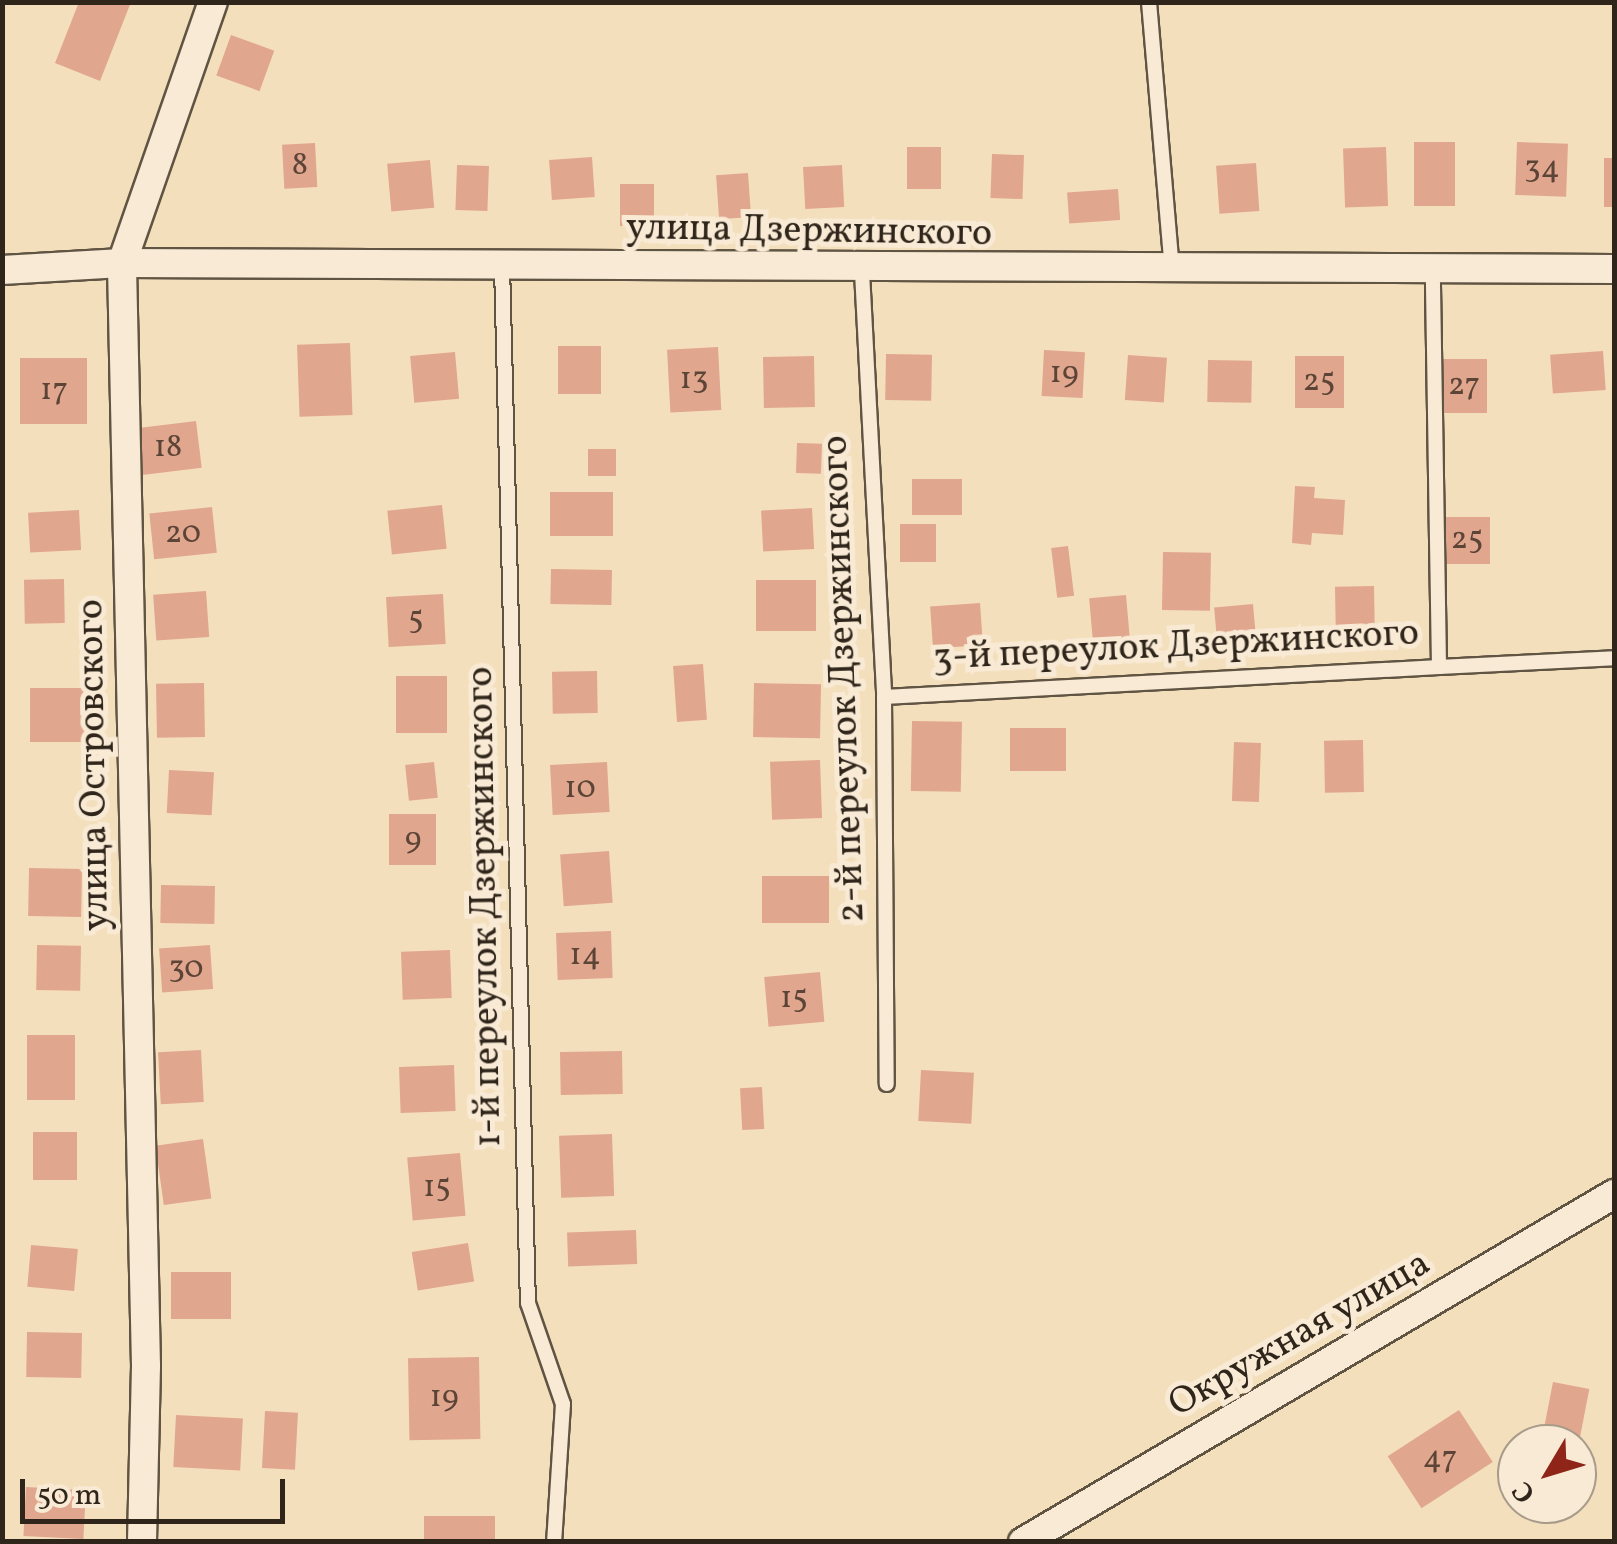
<!DOCTYPE html>
<html>
<head>
<meta charset="utf-8">
<style>
  body { margin:0 }
  #map { position:relative; width:1617px; height:1544px; overflow:hidden; background:#f4dfbd; font-family:Vollkorn,serif }
  div>[style] { position:absolute }
  [style*='--x'] { left:calc(var(--x)*1px); top:calc(var(--y)*1px); width:calc(var(--w)*1px); rotate:calc(var(--a)*1deg) }
  .building>* { inset:0; background:#e1a68e; transform-origin:0 0 }
  .roads { filter:drop-shadow(2px 0 #605443) drop-shadow(-2px 0 #605443) drop-shadow(0 2px #605443) drop-shadow(0 -2px #605443) }
  .service>* { height:14px; margin:-7px; padding:0 7px; transform-origin:7px; border-radius:7px; background:#f8ead4 }
  .minor>* { height:28px; margin:-14px; padding:0 14px; transform-origin:14px; border-radius:14px; background:#f8ead4 }
  span { translate:-50% -50%; white-space:nowrap; text-align:center; line-height:1.15; -webkit-text-stroke:10px #f8ead4; paint-order:stroke }
  .number-label { font-size:32px; color:#5c4537 }
  .number-label span { -webkit-text-stroke-width:0 }
  .street-label { font-size:38px; color:#2f251a }
  .frame { position:absolute; inset:0; border:5px solid #2f251a; pointer-events:none }
  .north { position:absolute; left:1497px; top:1424px; width:100px; height:100px; box-sizing:border-box; background:#f8ead4; border:2px solid #a89b8a; border-radius:50%; rotate:232deg; font-size:28px; font-weight:700; line-height:40px; text-align:center; color:#2f251a }
  .north::after { content:''; display:block; margin:auto; width:35px; height:45px; background:#8f2418; clip-path:polygon(50% 0,100% 100%,50% 72%,0 100%) }
  .scale { position:absolute; left:20px; top:1479px; width:265px; height:45px; box-sizing:border-box; border:5px solid #2f251a; border-top:0; padding-left:12px; font-size:30px; line-height:35px; white-space:nowrap; color:#2f251a; -webkit-text-stroke:8px #f8ead4; paint-order:stroke }
</style>
</head>
<body>
<div id="map">
  <div class="building">
    <i style="clip-path:polygon(79px 2px,131px 2px,100px 81px,55px 63px)"></i>
    <i style="left:231px;top:35px;width:46px;height:43px;rotate:20deg"></i>
    <i style="left:1414px;top:142px;width:41px;height:64px"></i>
    <i style="left:1517px;top:142px;width:51px;height:53px;rotate:2deg"></i>
    <i style="left:315px;top:143px;width:44px;height:33px;rotate:87deg"></i>
    <i style="left:941px;top:147px;width:42px;height:34px;rotate:90deg"></i>
    <i style="left:1386px;top:147px;width:59px;height:43px;rotate:88deg"></i>
    <i style="left:992px;top:154px;width:32px;height:44px;rotate:2deg"></i>
    <i style="left:592px;top:157px;width:40px;height:43px;rotate:86deg"></i>
    <i style="left:1604px;top:158px;width:10px;height:49px"></i>
    <i style="left:430px;top:160px;width:48px;height:43px;rotate:85deg"></i>
    <i style="left:1256px;top:163px;width:48px;height:40px;rotate:86deg"></i>
    <i style="left:457px;top:165px;width:32px;height:45px;rotate:2deg"></i>
    <i style="left:842px;top:165px;width:42px;height:39px;rotate:87deg"></i>
    <i style="left:748px;top:173px;width:44px;height:32px;rotate:86deg"></i>
    <i style="left:620px;top:184px;width:34px;height:42px"></i>
    <i style="left:1118px;top:189px;width:31px;height:51px;rotate:86deg"></i>
    <i style="left:350px;top:343px;width:72px;height:53px;rotate:88deg"></i>
    <i style="left:558px;top:346px;width:43px;height:48px"></i>
    <i style="left:718px;top:347px;width:63px;height:51px;rotate:87deg"></i>
    <i style="left:1044px;top:350px;width:41px;height:46px;rotate:3deg"></i>
    <i style="left:1603px;top:351px;width:39px;height:53px;rotate:86deg"></i>
    <i style="left:455px;top:352px;width:47px;height:45px;rotate:85deg"></i>
    <i style="left:886px;top:354px;width:46px;height:46px;rotate:1deg"></i>
    <i style="left:1128px;top:355px;width:39px;height:45px;rotate:4deg"></i>
    <i style="left:814px;top:356px;width:51px;height:51px;rotate:89deg"></i>
    <i style="left:1295px;top:356px;width:49px;height:52px"></i>
    <i style="left:20px;top:358px;width:67px;height:66px"></i>
    <i style="left:1441px;top:359px;width:46px;height:54px"></i>
    <i style="left:1208px;top:360px;width:44px;height:42px;rotate:1deg"></i>
    <i style="left:196px;top:421px;width:47px;height:64px;rotate:83deg"></i>
    <i style="left:797px;top:443px;width:25px;height:30px;rotate:2deg"></i>
    <i style="left:588px;top:449px;width:28px;height:27px"></i>
    <i style="left:912px;top:479px;width:50px;height:36px"></i>
    <i style="clip-path:polygon(1295px 486px,1315px 487px,1314px 498px,1345px 500px,1343px 535px,1312px 533px,1311px 545px,1292px 543px)"></i>
    <i style="left:550px;top:492px;width:63px;height:44px"></i>
    <i style="left:442px;top:505px;width:44px;height:55px;rotate:84deg"></i>
    <i style="left:212px;top:507px;width:46px;height:63px;rotate:84deg"></i>
    <i style="left:812px;top:508px;width:41px;height:51px;rotate:87deg"></i>
    <i style="left:79px;top:510px;width:40px;height:51px;rotate:87deg"></i>
    <i style="left:1444px;top:517px;width:46px;height:47px"></i>
    <i style="left:900px;top:524px;width:36px;height:38px"></i>
    <i style="left:1068px;top:546px;width:50px;height:17px;rotate:83deg"></i>
    <i style="left:1163px;top:552px;width:48px;height:58px;rotate:1deg"></i>
    <i style="left:551px;top:569px;width:61px;height:35px;rotate:1deg"></i>
    <i style="left:64px;top:579px;width:44px;height:40px;rotate:89deg"></i>
    <i style="left:756px;top:580px;width:60px;height:51px"></i>
    <i style="left:1374px;top:586px;width:52px;height:39px;rotate:89deg"></i>
    <i style="left:206px;top:591px;width:46px;height:53px;rotate:86deg"></i>
    <i style="left:443px;top:594px;width:50px;height:57px;rotate:87deg"></i>
    <i style="left:1126px;top:595px;width:47px;height:37px;rotate:85deg"></i>
    <i style="left:980px;top:603px;width:42px;height:50px;rotate:86deg"></i>
    <i style="left:1253px;top:604px;width:49px;height:39px;rotate:85deg"></i>
    <i style="left:703px;top:664px;width:56px;height:30px;rotate:86deg"></i>
    <i style="left:597px;top:671px;width:42px;height:45px;rotate:89deg"></i>
    <i style="left:396px;top:676px;width:51px;height:57px"></i>
    <i style="left:204px;top:683px;width:54px;height:48px;rotate:89deg"></i>
    <i style="left:754px;top:683px;width:67px;height:54px;rotate:1deg"></i>
    <i style="left:30px;top:688px;width:56px;height:54px"></i>
    <i style="left:912px;top:721px;width:50px;height:70px;rotate:1deg"></i>
    <i style="left:1010px;top:728px;width:56px;height:43px"></i>
    <i style="left:1363px;top:740px;width:52px;height:39px;rotate:89deg"></i>
    <i style="left:1234px;top:742px;width:27px;height:59px;rotate:2deg"></i>
    <i style="left:820px;top:760px;width:58px;height:50px;rotate:88deg"></i>
    <i style="left:434px;top:762px;width:36px;height:29px;rotate:84deg"></i>
    <i style="left:607px;top:762px;width:50px;height:57px;rotate:87deg"></i>
    <i style="left:169px;top:770px;width:45px;height:43px;rotate:3deg"></i>
    <i style="left:389px;top:814px;width:47px;height:51px"></i>
    <i style="left:609px;top:851px;width:52px;height:49px;rotate:86deg"></i>
    <i style="left:29px;top:868px;width:53px;height:48px;rotate:1deg"></i>
    <i style="left:762px;top:876px;width:67px;height:47px"></i>
    <i style="left:161px;top:885px;width:54px;height:38px;rotate:1deg"></i>
    <i style="left:611px;top:931px;width:47px;height:55px;rotate:88deg"></i>
    <i style="left:37px;top:945px;width:44px;height:45px;rotate:1deg"></i>
    <i style="left:210px;top:945px;width:44px;height:51px;rotate:86deg"></i>
    <i style="left:450px;top:950px;width:48px;height:49px;rotate:88deg"></i>
    <i style="left:820px;top:972px;width:50px;height:56px;rotate:85deg"></i>
    <i style="left:27px;top:1035px;width:48px;height:65px"></i>
    <i style="left:201px;top:1050px;width:52px;height:43px;rotate:87deg"></i>
    <i style="left:622px;top:1051px;width:43px;height:62px;rotate:89deg"></i>
    <i style="left:454px;top:1065px;width:46px;height:55px;rotate:88deg"></i>
    <i style="left:921px;top:1070px;width:53px;height:51px;rotate:3deg"></i>
    <i style="left:762px;top:1087px;width:42px;height:22px;rotate:87deg"></i>
    <i style="left:33px;top:1132px;width:44px;height:48px"></i>
    <i style="left:612px;top:1134px;width:62px;height:53px;rotate:88deg"></i>
    <i style="left:203px;top:1139px;width:60px;height:48px;rotate:82deg"></i>
    <i style="left:460px;top:1153px;width:63px;height:53px;rotate:85deg"></i>
    <i style="left:636px;top:1230px;width:34px;height:69px;rotate:88deg"></i>
    <i style="left:468px;top:1243px;width:39px;height:57px;rotate:81deg"></i>
    <i style="left:31px;top:1245px;width:47px;height:42px;rotate:5deg"></i>
    <i style="left:171px;top:1272px;width:60px;height:47px"></i>
    <i style="left:27px;top:1332px;width:55px;height:45px;rotate:1deg"></i>
    <i style="left:479px;top:1357px;width:82px;height:71px;rotate:89deg"></i>
    <i style="left:1553px;top:1382px;width:37px;height:63px;rotate:11deg"></i>
    <i style="left:1459px;top:1410px;width:62px;height:85px;rotate:57deg"></i>
    <i style="left:265px;top:1411px;width:33px;height:57px;rotate:3deg"></i>
    <i style="left:176px;top:1415px;width:67px;height:52px;rotate:3deg"></i>
    <i style="left:26px;top:1487px;width:60px;height:49px;rotate:3deg"></i>
    <i style="left:495px;top:1516px;width:26px;height:71px;rotate:90deg"></i>
  </div>
  <div class="roads">
    <div class="service">
      <i style="--x:1149;--y:2;--w:270;--a:85.1"></i>
      <i style="--x:502;--y:265;--w:1038;--a:88.57"></i>
      <i style="--x:528;--y:1303;--w:107;--a:70.9"></i>
      <i style="--x:563;--y:1404;--w:138;--a:93.7"></i>
      <i style="--x:862;--y:272;--w:426;--a:87"></i>
      <i style="--x:884;--y:697;--w:387;--a:89.6"></i>
      <i style="--x:1439;--y:667;--w:175;--a:-2.9"></i>
      <i style="--x:884;--y:697;--w:556;--a:-3.09"></i>
      <i style="--x:1439;--y:667;--w:397;--a:-90.9"></i>
    </div>
    <div class="minor">
      <i style="--x:2;--y:270;--w:120;--a:-3.3"></i>
      <i style="--x:122;--y:263;--w:1492;--a:0.23"></i>
      <i style="--x:142;--y:1542;--w:176;--a:-88.7"></i>
      <i style="--x:146;--y:1366;--w:1103;--a:-91.25"></i>
      <i style="--x:122;--y:263;--w:276;--a:-70.8"></i>
      <i style="--x:1023;--y:1542;--w:686;--a:-30.49"></i>
    </div>
  </div>
  <div class="number-label">
    <span style="left:300px;top:166px">8</span>
    <span style="left:1542px;top:169px">34</span>
    <span style="left:1064px;top:374px">19</span>
    <span style="left:694px;top:380px">13</span>
    <span style="left:1319px;top:382px">25</span>
    <span style="left:1464px;top:386px">27</span>
    <span style="left:54px;top:391px">17</span>
    <span style="left:168px;top:448px">18</span>
    <span style="left:183px;top:534px">20</span>
    <span style="left:1467px;top:540px">25</span>
    <span style="left:416px;top:620px">5</span>
    <span style="left:580px;top:789px">10</span>
    <span style="left:413px;top:840px">9</span>
    <span style="left:585px;top:956px">14</span>
    <span style="left:186px;top:969px">30</span>
    <span style="left:794px;top:999px">15</span>
    <span style="left:437px;top:1188px">15</span>
    <span style="left:444px;top:1398px">19</span>
    <span style="left:1440px;top:1459px">47</span>
  </div>
  <div class="street-label">
    <span style="left:809px;top:232px;rotate:1deg">улица Дзержинского</span>
    <span style="left:1176px;top:647px;rotate:-3deg">3-й переулок Дзержинского</span>
    <span style="left:845px;top:679px;rotate:-92deg">2-й переулок Дзержинского</span>
    <span style="left:95px;top:765px;rotate:-91deg">улица Островского</span>
    <span style="left:486px;top:907px;rotate:-91deg">1-й переулок Дзержинского</span>
    <span style="left:1300px;top:1335px;rotate:-30deg">Окружная улица</span>
  </div>
  <div class="frame"></div>
  <div class="north">С</div>
  <div class="scale">50 m</div>
</div>
</body>
</html>
